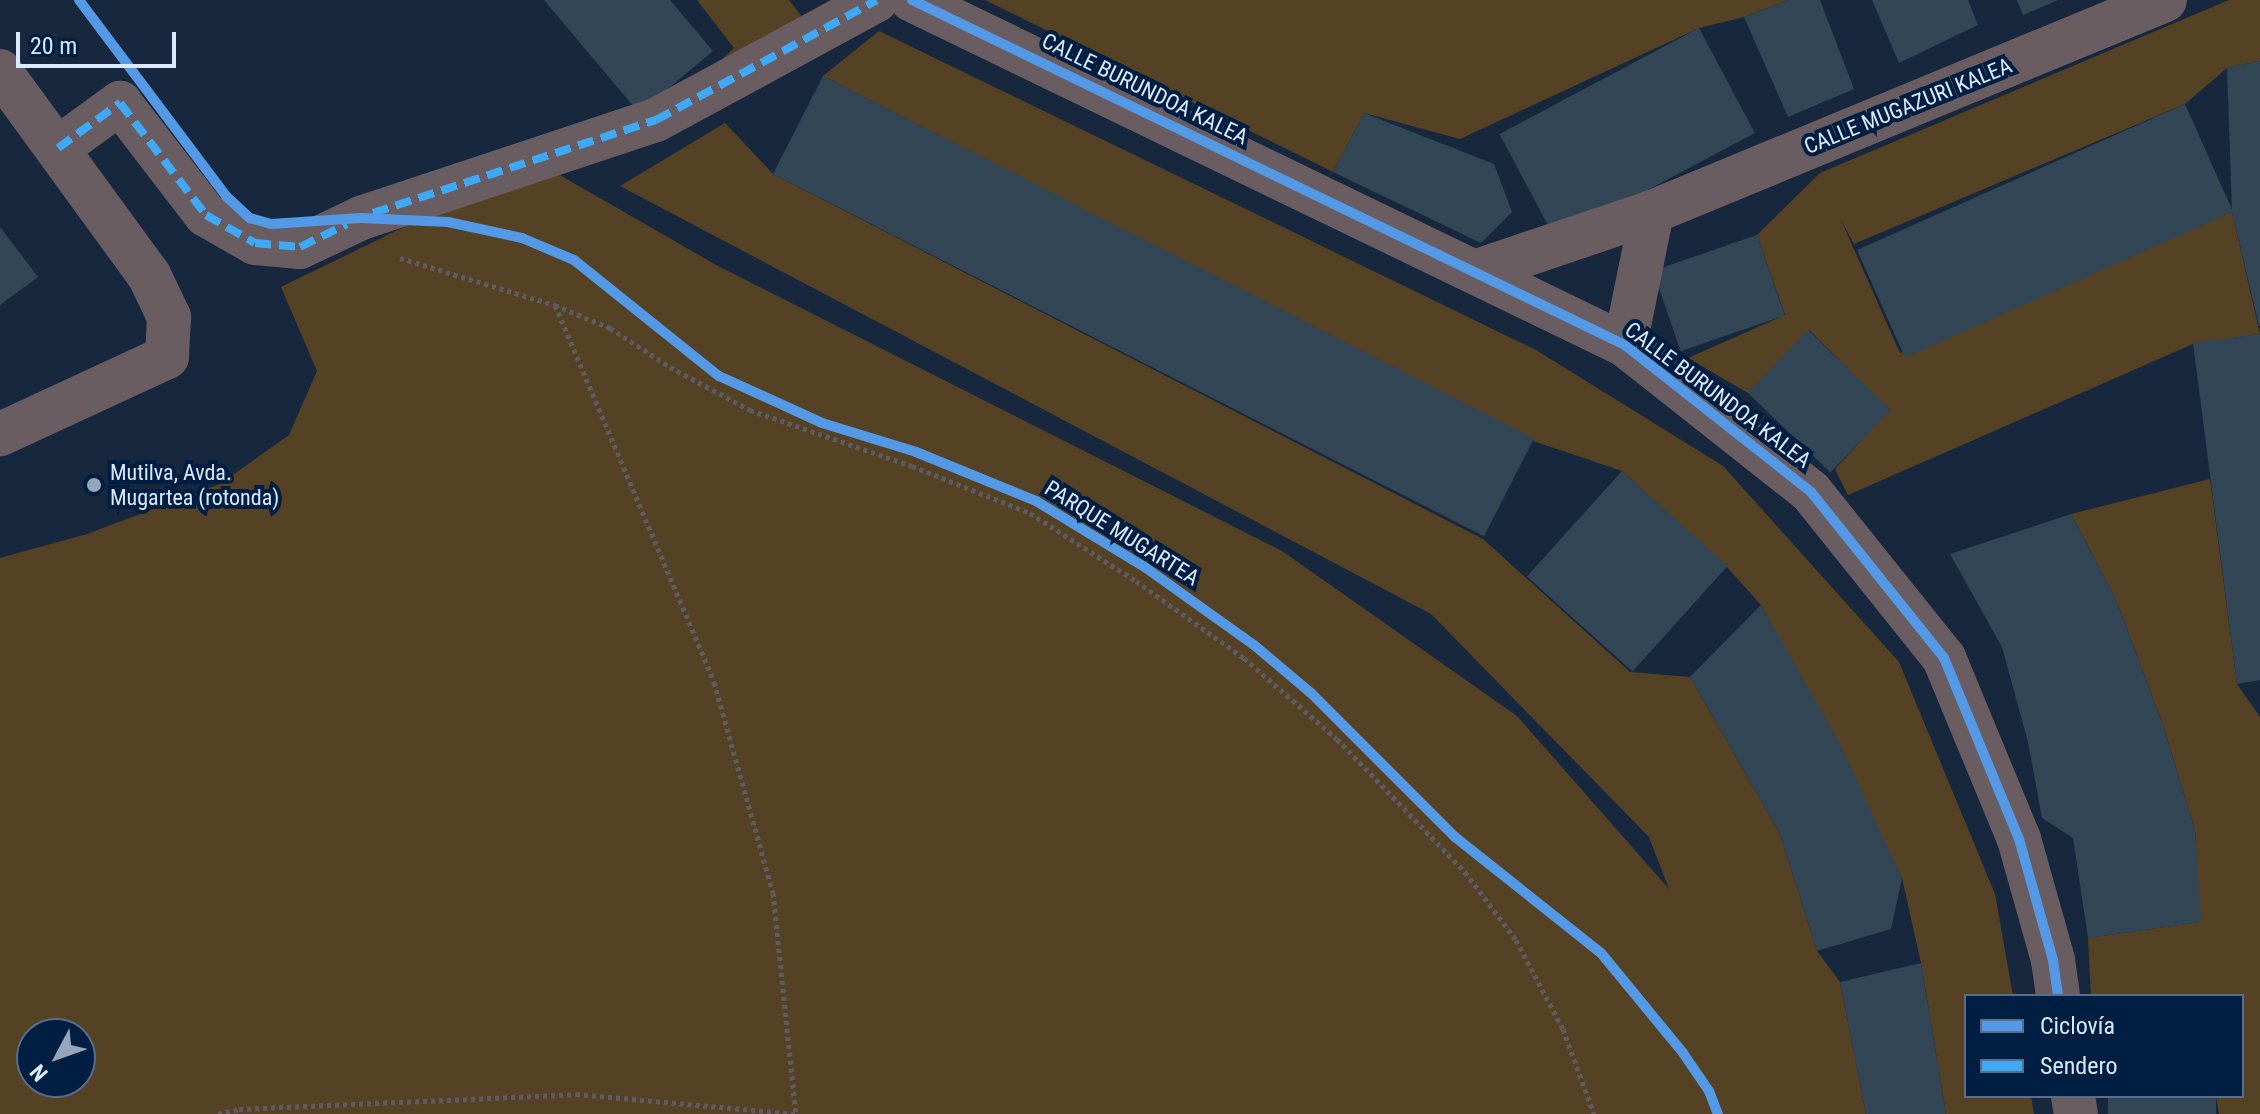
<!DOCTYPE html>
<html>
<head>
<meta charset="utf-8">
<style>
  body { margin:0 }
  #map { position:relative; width:2260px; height:1114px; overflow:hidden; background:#17283e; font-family:"Roboto Condensed",sans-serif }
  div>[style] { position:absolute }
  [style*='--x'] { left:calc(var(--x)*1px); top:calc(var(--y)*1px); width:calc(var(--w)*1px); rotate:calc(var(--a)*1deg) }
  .green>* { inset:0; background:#554225 }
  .building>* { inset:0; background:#324656; transform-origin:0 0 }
  .path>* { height:5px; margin-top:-2.5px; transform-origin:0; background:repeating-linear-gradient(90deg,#5e5b63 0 4px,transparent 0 8px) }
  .minor>* { height:44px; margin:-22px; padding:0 22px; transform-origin:22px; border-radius:22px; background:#695d61 }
  .quiet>* { height:8px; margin-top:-4px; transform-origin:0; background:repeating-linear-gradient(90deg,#3fa9f5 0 16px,transparent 0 24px) }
  .cycleway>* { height:10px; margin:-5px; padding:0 5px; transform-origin:5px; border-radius:5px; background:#5399e6 }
  .dots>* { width:22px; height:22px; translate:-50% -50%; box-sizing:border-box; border:4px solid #001d42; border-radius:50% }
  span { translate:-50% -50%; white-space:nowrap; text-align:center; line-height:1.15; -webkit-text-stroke:8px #001d42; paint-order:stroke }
  .street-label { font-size:22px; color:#dae9fc }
  .poi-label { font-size:22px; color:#dae9fc }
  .left { translate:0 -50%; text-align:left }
  .legend { position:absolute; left:1964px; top:994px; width:280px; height:104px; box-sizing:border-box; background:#001d42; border:2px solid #576f8c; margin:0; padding:10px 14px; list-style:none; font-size:24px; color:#dae9fc }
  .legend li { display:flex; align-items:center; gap:16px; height:40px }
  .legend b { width:40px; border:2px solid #576f8c }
  .north { position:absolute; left:16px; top:1018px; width:80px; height:80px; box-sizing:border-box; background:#001d42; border:2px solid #576f8c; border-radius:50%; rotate:229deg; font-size:22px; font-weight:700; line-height:32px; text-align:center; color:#dae9fc }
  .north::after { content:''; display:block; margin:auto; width:28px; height:36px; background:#96a5ba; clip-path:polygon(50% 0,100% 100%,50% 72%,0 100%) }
  .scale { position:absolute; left:16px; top:32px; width:160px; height:36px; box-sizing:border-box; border:4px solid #dae9fc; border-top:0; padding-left:10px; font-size:24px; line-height:28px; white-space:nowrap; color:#dae9fc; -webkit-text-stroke:6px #001d42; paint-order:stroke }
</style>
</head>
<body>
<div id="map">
  <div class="green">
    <i style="clip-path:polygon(697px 0,789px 0,808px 25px,721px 60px,734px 48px)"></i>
    <i style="clip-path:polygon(985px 0,1789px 0,1744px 17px,1699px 28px,1460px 139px,1364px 113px,1333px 172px)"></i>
    <i style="clip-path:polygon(2229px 0,2260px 0,2260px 61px,2227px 68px,2185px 104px,1854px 244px,1841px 220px,1900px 353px,2232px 212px,2260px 334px,2193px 344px,1848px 495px,1835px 469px,1889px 410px,1809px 330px,1748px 393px,1688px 358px,1785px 315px,1757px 235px,1820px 173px)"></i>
    <i style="clip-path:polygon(879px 31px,1536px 350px,1723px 466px,1899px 662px,1995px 894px,2013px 996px,1966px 996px,1966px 1096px,2031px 1096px,2034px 1114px,1946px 1114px,1921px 963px,1902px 878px,1761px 605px,1727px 567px,1622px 471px,1533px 441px,823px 76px)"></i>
    <i style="clip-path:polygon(evenodd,725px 123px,773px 174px,1483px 539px,1630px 672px,1690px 677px,1780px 834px,1817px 951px,1840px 982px,1866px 1114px,0 1114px,0 558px,87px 534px,220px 484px,289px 435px,317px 371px,281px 287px,537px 162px,718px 266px,1282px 551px,1517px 716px,1669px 889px,1649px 837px,1431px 614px,620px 186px,725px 123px,32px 1034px,80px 1034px,80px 1082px,32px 1082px,32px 1034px)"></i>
    <i style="clip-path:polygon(2210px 479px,2237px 684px,2260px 717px,2260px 1114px,2219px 1114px,2216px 1096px,2242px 1096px,2242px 996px,2091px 996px,2088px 938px,2200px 922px,2195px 830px,2163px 725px,2115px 597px,2071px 514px)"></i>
  </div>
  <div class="building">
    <i style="clip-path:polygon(544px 0,670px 0,713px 51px,639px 113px)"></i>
    <i style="clip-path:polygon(1789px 0,1820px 0,1854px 89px,1788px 117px,1744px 17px)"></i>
    <i style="clip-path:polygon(1872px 0,1968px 0,1978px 25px,1899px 63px)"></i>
    <i style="clip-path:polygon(2017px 0,2058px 0,2023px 15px)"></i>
    <i style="left:1699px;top:28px;width:119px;height:226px;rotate:62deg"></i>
    <i style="clip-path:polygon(2260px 61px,2260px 326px,2259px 326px,2232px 212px,2227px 68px)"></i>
    <i style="left:823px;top:76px;width:798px;height:110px;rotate:27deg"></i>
    <i style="left:2185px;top:104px;width:118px;height:359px;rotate:66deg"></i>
    <i style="clip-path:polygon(1364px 113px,1494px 164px,1512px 212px,1481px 243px,1333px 172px)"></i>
    <i style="clip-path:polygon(0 227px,38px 277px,0 305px)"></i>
    <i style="left:1757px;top:235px;width:85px;height:110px;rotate:71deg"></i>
    <i style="left:1808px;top:330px;width:115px;height:87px;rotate:44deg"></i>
    <i style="clip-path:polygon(2260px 334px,2260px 680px,2237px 684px,2193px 343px)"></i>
    <i style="left:1622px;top:471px;width:142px;height:142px;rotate:42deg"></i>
    <i style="clip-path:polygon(2071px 514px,2115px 597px,2163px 725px,2195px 830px,2201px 922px,2088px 938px,2073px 838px,2042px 818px,2028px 742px,2002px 647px,1950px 554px)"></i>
    <i style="clip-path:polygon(1761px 605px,1839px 742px,1902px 878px,1891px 929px,1817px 951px,1780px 834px,1690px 677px)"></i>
    <i style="clip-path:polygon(1921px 963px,1946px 1114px,1866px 1114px,1840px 982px)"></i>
    <i style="left:2108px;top:1096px;width:108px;height:18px"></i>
  </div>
  <div class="path">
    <i style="--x:400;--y:258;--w:162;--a:16.9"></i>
    <i style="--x:555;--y:305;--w:60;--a:22.7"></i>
    <i style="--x:610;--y:328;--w:72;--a:33"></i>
    <i style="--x:670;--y:367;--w:91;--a:28.3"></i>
    <i style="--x:750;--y:410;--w:171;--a:19.1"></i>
    <i style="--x:912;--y:466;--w:127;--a:21.7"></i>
    <i style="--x:1030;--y:513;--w:126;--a:32.7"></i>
    <i style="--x:1136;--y:581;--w:133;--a:35.5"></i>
    <i style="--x:1244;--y:658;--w:123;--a:41.1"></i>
    <i style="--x:1337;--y:739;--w:185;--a:46.1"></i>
    <i style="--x:1465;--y:872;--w:85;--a:53.1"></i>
    <i style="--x:1516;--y:940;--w:101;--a:62.2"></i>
    <i style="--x:1563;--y:1029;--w:90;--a:70"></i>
    <i style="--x:555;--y:305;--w:409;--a:67.1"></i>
    <i style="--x:714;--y:682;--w:219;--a:74.4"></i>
    <i style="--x:773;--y:893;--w:222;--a:84.1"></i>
    <i style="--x:218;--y:1114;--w:22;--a:-13"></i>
    <i style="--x:239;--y:1109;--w:337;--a:-2.5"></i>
    <i style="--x:576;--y:1094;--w:220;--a:5.2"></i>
  </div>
  <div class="minor">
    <i style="--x:912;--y:0;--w:792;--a:25.82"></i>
    <i style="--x:1625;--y:345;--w:237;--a:38.3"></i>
    <i style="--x:1811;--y:492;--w:213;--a:51.3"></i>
    <i style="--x:1944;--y:658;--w:196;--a:67.5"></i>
    <i style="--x:2019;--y:839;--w:126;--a:74.3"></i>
    <i style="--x:2053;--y:960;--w:36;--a:82"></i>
    <i style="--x:0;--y:71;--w:253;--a:53.9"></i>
    <i style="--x:149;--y:275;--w:47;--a:64.5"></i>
    <i style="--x:169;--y:317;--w:40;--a:92.9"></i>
    <i style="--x:167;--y:357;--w:184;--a:155.2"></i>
    <i style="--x:58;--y:148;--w:77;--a:-36"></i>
    <i style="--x:120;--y:103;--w:141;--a:52.5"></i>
    <i style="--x:206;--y:215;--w:56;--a:29.7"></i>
    <i style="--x:255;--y:243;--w:45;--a:5.1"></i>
    <i style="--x:300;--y:247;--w:68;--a:-25.4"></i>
    <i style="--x:361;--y:218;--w:311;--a:-18.4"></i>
    <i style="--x:656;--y:120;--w:251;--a:-28.5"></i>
    <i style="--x:1477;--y:271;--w:185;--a:-18.6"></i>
    <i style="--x:1652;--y:212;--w:555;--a:-22.45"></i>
    <i style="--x:1625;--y:345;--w:136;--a:-78.5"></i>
    <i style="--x:2073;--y:1096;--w:18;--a:81"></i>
  </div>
  <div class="quiet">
    <i style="--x:58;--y:148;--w:77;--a:-36"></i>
    <i style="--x:120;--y:103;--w:141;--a:52.5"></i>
    <i style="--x:206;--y:215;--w:56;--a:29.7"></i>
    <i style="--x:255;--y:243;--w:45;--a:5.1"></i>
    <i style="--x:300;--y:247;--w:52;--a:-26.1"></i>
    <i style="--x:373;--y:213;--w:298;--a:-18.2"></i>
    <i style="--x:656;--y:120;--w:251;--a:-28.5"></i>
  </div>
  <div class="cycleway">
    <i style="--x:79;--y:0;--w:245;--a:53.1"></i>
    <i style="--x:226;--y:196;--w:33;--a:43"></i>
    <i style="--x:250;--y:218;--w:22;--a:16"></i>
    <i style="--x:271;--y:224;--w:90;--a:-3.8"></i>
    <i style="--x:361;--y:218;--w:87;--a:2.6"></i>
    <i style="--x:448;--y:222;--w:76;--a:12.2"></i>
    <i style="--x:522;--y:238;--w:56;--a:22.9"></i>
    <i style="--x:574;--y:260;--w:186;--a:38.7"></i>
    <i style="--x:719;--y:376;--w:113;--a:24.5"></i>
    <i style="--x:822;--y:423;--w:98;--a:17.1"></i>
    <i style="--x:916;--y:452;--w:130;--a:22.2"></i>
    <i style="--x:1036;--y:501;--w:129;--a:31.3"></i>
    <i style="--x:1146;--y:568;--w:133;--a:35.5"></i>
    <i style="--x:1254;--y:645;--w:75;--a:40.1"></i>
    <i style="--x:1311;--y:693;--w:204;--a:45"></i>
    <i style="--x:1455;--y:837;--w:186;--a:38.5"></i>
    <i style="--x:1601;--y:953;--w:129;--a:50.6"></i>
    <i style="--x:1683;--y:1053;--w:46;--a:55.6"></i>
    <i style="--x:1709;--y:1091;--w:25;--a:69"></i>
    <i style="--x:912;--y:0;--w:792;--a:25.82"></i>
    <i style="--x:1625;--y:345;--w:237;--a:38.3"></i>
    <i style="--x:1811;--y:492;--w:213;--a:51.3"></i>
    <i style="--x:1944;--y:658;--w:196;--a:67.5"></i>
    <i style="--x:2019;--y:839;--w:126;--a:74.3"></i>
    <i style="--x:2053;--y:960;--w:36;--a:82"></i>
  </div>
  <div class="dots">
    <i style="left:94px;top:485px;background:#96a5ba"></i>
  </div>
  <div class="street-label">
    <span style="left:1145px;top:89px;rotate:26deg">CALLE BURUNDOA KALEA</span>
    <span style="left:1908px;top:106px;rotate:-22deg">CALLE MUGAZURI KALEA</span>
    <span style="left:1718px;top:395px;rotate:37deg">CALLE BURUNDOA KALEA</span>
    <span style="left:1122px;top:533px;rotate:32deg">PARQUE MUGARTEA</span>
  </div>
  <div class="poi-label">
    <span class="left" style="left:110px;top:485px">Mutilva, Avda.<br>Mugartea (rotonda)</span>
  </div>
  <ul class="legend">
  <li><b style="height:10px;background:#5399e6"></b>Ciclovía</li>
  <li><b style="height:10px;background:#3fa9f5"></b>Sendero</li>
  </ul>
  <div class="north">N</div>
  <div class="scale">20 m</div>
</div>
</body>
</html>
